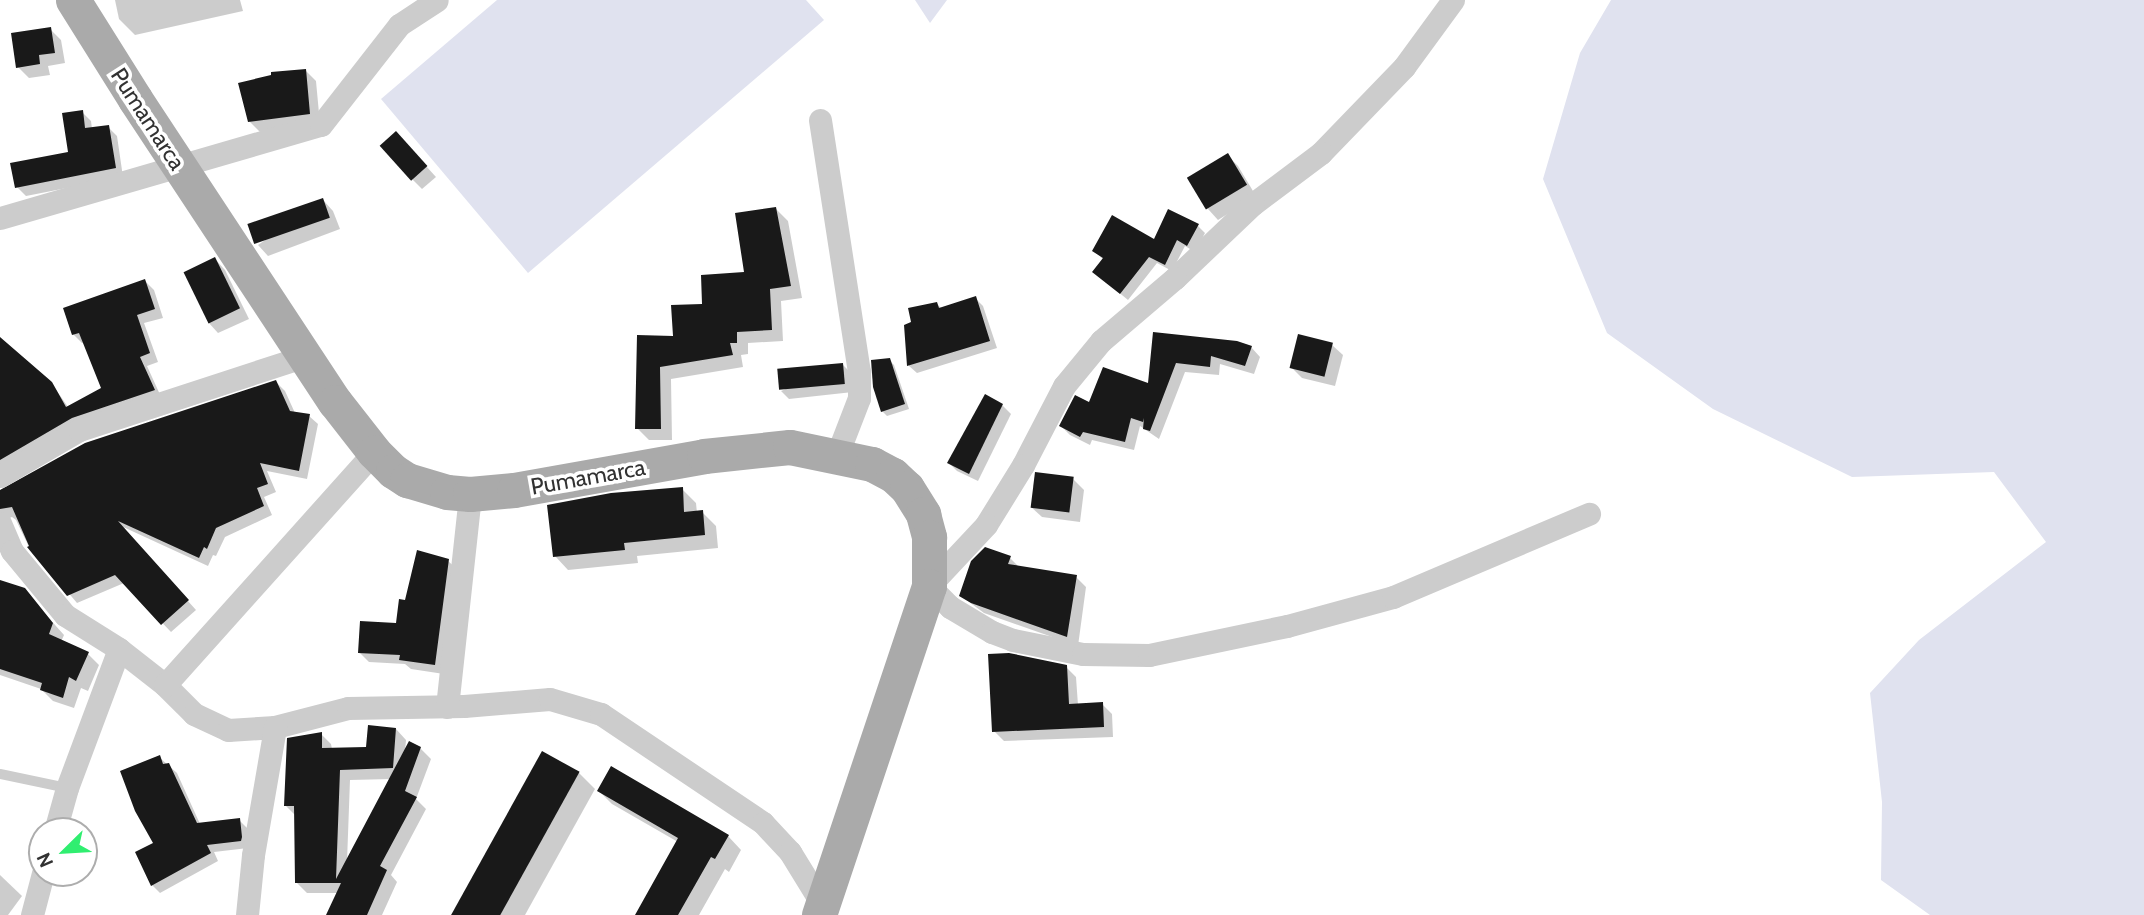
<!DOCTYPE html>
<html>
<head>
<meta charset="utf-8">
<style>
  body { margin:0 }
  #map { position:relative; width:2144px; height:915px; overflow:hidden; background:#fff; font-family:Cabin,sans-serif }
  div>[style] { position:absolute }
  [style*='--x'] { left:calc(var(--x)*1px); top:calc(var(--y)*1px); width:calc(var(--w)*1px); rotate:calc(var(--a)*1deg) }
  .green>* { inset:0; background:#e0e2ef }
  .shadow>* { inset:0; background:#0003 }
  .building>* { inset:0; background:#191919; transform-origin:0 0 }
  .lane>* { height:10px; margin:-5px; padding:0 5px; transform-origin:5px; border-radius:5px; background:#ccc }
  .street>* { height:23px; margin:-11.5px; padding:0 11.5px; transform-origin:11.5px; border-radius:11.5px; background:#ccc }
  .primary>* { height:35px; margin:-17.5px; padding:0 17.5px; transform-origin:17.5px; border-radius:17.5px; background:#aaa }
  span { translate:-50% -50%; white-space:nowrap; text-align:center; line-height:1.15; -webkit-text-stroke:7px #fff; paint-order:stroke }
  .street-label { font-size:23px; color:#323232 }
  .north { position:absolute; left:28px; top:817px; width:70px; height:70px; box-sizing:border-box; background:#fff; border:2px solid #adadad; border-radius:50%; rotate:246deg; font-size:19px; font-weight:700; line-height:28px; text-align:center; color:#323232 }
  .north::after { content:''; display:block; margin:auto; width:24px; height:32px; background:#30ee70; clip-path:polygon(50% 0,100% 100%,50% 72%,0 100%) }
</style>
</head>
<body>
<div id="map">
  <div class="green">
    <i style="clip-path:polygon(497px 0,806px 0,824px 20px,528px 273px,381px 99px)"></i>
    <i style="clip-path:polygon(915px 0,947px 0,930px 23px)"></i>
    <i style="clip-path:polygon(1611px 0,2144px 0,2144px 915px,1930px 915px,1881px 880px,1882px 802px,1870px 693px,1919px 640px,2046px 542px,1994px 472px,1852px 477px,1713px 409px,1607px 333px,1543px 179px,1580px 53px)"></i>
  </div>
  <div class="shadow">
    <i style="clip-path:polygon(115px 0,240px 0,243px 11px,135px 35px,119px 19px)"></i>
    <i style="clip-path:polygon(50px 29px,61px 40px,65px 63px,48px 66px,50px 75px,29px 78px,18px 67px)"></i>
    <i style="clip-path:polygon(305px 70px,316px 81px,320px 124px,260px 132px,249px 121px)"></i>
    <i style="clip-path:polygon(82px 112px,91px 121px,92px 129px,108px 127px,117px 136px,123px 177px,26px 196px,17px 187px,70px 153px)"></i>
    <i style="clip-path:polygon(406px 144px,436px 177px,422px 189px,412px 179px)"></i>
    <i style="clip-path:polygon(1227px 155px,1238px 166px,1256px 196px,1218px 220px,1208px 209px,1190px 178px)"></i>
    <i style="clip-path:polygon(323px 200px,333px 211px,340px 229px,268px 256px,258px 245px)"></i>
    <i style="clip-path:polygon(776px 209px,788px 221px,802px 298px,781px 301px,783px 341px,748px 343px,748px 354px,741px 355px,743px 367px,671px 379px,672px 440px,649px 440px,637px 428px,638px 336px,675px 337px,704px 305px,746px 274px)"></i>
    <i style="clip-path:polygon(1198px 226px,1205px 233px,1195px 252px,1185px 246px,1172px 271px,1157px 263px,1128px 300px,1094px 272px,1104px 260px,1094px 251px,1155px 241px)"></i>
    <i style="clip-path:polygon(215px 259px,225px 270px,249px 319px,218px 333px,208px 322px)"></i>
    <i style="clip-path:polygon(145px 281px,154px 290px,163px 318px,144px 323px,158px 362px,147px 366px,162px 399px,0 475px,0 430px,52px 384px,68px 407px,103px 389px,101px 336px,82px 343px,73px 334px)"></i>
    <i style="clip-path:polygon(975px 298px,983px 306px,997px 348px,917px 373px,909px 366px,906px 326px,937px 304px,942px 309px)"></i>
    <i style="clip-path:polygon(1154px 334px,1251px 347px,1260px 357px,1254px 374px,1220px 364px,1219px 375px,1185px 372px,1159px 439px,1140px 426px,1134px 450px,1092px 440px,1090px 445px,1070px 435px,1061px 426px,1090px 404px,1149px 386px)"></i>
    <i style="clip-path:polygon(1332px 345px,1343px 355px,1335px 386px,1302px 378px,1292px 368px)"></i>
    <i style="clip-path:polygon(889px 360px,894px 365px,909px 409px,887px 416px,882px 411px)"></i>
    <i style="clip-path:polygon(843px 365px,851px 373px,853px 392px,789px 399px,781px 391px)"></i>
    <i style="clip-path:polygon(276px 382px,285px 391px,295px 413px,309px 416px,318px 424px,307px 479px,267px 471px,276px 492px,264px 497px,272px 515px,225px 537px,216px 556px,213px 555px,208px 566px,121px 526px,196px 610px,171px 632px,124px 583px,77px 603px,28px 545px,16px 520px,12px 517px,0 522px,0 490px,8px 490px)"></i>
    <i style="clip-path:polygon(1002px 405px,1011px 414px,978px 481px,957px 471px,949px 463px)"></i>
    <i style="clip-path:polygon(1073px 479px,1084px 490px,1080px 522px,1042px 517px,1031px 507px)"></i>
    <i style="clip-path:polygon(682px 489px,696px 503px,697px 513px,702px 512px,716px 526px,718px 548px,637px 556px,638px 563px,568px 570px,555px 556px)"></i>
    <i style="clip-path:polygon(1010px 558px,1020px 568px,1076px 577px,1086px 587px,1078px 646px,984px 613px,961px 596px)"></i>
    <i style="clip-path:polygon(448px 561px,458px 570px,444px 674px,411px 669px,405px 664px,369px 662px,359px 652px,398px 625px,406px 602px)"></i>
    <i style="clip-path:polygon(0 582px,31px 598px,64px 635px,61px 642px,88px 654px,99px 665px,88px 691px,81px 688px,74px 708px,53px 701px,41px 689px,0 675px)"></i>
    <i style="clip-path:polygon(1066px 667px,1076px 677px,1078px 705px,1102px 704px,1112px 714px,1113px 737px,1004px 741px,994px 731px)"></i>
    <i style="clip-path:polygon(evenodd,396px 729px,406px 740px,405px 752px,420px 748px,431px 759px,416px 799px,426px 809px,391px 875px,397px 882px,382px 915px,328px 915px,338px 893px,307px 893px,296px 882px,295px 815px,285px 805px,321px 734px,331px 744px,332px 749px,368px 748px,396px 729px,391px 779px,347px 862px,350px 780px,391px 779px)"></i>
    <i style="clip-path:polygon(159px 757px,177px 773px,200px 824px,239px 820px,247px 828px,248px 848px,214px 852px,218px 861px,160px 893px,152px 885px)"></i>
    <i style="clip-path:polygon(579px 773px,595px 789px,525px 915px,453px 915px)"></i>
    <i style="clip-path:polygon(599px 791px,728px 836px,741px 850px,729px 872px,725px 869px,699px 915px,637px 915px,678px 842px,612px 804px)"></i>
    <i style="clip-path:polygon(0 875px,22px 896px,8px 915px,0 915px)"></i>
  </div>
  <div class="building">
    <i style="clip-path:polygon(51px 27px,55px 53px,39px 55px,40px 64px,16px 68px,11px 33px)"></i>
    <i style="clip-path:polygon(306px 69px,310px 114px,248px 122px,238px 83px,271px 75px,271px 72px)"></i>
    <i style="clip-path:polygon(83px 110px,85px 128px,109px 125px,116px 168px,15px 188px,10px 163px,68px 152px,62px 113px)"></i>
    <i style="left:396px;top:131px;width:47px;height:22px;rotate:48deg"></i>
    <i style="left:1228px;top:153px;width:37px;height:48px;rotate:59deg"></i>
    <i style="left:323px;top:198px;width:21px;height:80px;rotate:71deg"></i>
    <i style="clip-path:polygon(776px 207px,791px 286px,770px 289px,772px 330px,737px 332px,737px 343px,730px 343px,733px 355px,660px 367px,661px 429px,635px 429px,637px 335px,673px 336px,671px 305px,702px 304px,701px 275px,744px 272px,735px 213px)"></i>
    <i style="clip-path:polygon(1168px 209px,1199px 224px,1187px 246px,1177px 240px,1165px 265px,1149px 257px,1120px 294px,1092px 272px,1103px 258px,1092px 251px,1112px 215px,1154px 239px)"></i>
    <i style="left:215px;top:257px;width:57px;height:35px;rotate:64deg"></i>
    <i style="clip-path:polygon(145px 279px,155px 309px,137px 315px,150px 353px,140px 357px,155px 390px,72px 418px,0 460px,0 337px,52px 382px,66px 407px,101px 388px,79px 333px,72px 335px,63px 308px)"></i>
    <i style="clip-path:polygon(976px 296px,990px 341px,907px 366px,904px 325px,911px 322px,908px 308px,937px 302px,939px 308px)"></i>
    <i style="clip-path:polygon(1153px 332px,1237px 341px,1252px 346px,1245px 366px,1211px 356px,1210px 367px,1176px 363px,1150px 431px,1143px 429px,1144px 418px,1143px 422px,1131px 418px,1125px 442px,1083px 432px,1080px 437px,1059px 426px,1075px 395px,1089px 402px,1103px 367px,1148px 383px)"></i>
    <i style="left:1298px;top:334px;width:36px;height:35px;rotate:14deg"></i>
    <i style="clip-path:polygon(890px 358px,905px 404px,881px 412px,873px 387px,871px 360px)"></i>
    <i style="left:843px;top:363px;width:21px;height:66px;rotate:85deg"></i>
    <i style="clip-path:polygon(276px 380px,290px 411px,310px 414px,299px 471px,260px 463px,268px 484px,257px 488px,264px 506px,216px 528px,207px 549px,204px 547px,199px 558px,118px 521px,189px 600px,161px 625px,115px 575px,67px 596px,27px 547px,29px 546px,12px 507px,0 509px,0 490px,85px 443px)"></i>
    <i style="clip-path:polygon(985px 394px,1003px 404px,969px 474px,947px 463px)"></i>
    <i style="left:1035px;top:472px;width:39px;height:36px;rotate:7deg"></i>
    <i style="clip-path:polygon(683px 487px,684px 512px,703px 510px,705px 535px,624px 543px,625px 550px,553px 557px,547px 505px,611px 493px)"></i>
    <i style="clip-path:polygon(985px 547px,1011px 556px,1008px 564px,1077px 575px,1067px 637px,971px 603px,959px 596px,971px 561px)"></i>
    <i style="clip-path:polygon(417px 550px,449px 559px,435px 665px,399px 660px,400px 655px,358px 653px,360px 621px,396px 623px,399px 599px,405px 600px)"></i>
    <i style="clip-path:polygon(0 580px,25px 588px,53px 623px,49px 634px,89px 652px,76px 681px,69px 677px,63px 698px,40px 690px,42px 683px,0 669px)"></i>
    <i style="clip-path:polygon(1009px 653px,1067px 665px,1069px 704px,1103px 702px,1104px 727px,992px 732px,988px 654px)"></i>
    <i style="clip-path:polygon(368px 725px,396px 728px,393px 768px,340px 770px,336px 879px,409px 741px,421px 747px,405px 791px,417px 797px,380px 866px,387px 870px,367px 915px,326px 915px,341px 883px,295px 883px,294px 806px,284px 806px,287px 738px,322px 732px,322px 748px,366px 747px)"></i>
    <i style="left:542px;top:751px;width:43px;height:188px;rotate:29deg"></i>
    <i style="clip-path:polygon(160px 755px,163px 764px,169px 763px,197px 823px,240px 818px,242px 837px,241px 841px,207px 845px,211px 853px,151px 886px,135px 852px,153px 843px,135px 811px,120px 771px)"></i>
    <i style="clip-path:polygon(611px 766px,729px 835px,715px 859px,711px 857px,678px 915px,635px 915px,678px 838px,597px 791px)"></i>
  </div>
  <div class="lane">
    <i style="--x:0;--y:774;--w:68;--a:11.8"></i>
  </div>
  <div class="street">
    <i style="--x:1453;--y:0;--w:83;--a:126.2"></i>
    <i style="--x:1404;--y:67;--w:120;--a:134"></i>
    <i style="--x:1321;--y:153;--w:85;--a:143.1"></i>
    <i style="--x:1253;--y:204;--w:108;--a:136.5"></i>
    <i style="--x:1175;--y:278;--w:97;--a:139.6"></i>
    <i style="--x:1101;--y:341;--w:58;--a:129.4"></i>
    <i style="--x:1064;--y:386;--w:89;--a:117.4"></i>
    <i style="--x:1023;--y:465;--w:70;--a:121.7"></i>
    <i style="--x:986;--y:525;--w:83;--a:133.1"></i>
    <i style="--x:929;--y:586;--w:30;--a:45"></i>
    <i style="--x:950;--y:607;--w:49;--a:30.8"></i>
    <i style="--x:992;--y:632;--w:22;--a:21"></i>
    <i style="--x:1013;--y:640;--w:71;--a:11.3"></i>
    <i style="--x:1083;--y:654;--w:66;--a:0.9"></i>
    <i style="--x:1149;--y:655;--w:141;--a:-11.9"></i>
    <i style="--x:1287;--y:626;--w:110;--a:-15.3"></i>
    <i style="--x:1393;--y:597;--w:213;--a:-23"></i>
    <i style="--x:820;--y:120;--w:255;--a:81.2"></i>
    <i style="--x:859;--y:372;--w:26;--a:90"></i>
    <i style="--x:859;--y:398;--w:61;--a:111.1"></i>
    <i style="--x:0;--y:218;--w:334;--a:-16.2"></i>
    <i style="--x:321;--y:125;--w:127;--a:-52"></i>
    <i style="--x:399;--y:25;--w:45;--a:-33.3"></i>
    <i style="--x:0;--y:476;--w:91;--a:-30.2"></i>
    <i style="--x:79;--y:430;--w:238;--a:-18.1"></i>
    <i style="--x:0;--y:523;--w:30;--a:67"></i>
    <i style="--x:12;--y:551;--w:83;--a:50.4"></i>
    <i style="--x:65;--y:615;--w:64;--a:32.2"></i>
    <i style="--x:119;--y:649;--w:58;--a:38"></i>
    <i style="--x:165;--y:685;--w:41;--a:45"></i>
    <i style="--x:194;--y:714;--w:38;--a:25"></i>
    <i style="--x:228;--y:730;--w:47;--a:-3.7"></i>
    <i style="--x:275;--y:727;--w:75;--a:-14.6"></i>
    <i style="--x:348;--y:708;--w:116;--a:-1"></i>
    <i style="--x:464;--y:706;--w:86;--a:-4.7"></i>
    <i style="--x:550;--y:699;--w:53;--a:16.4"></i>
    <i style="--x:601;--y:714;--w:195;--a:33.9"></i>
    <i style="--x:763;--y:823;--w:40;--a:47"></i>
    <i style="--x:790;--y:852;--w:61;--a:58.4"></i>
    <i style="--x:165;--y:685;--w:313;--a:-48.1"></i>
    <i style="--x:447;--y:707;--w:214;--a:-83.8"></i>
    <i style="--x:55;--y:831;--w:45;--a:-74.4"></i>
    <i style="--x:67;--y:788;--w:148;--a:-69.5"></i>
    <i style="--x:32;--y:915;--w:43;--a:-75.3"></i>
    <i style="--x:247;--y:915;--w:60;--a:-84.3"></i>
    <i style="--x:253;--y:855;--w:130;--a:-80.2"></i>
  </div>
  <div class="primary">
    <i style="--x:73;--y:0;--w:117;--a:57.9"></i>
    <i style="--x:135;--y:99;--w:363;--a:56.6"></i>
    <i style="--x:335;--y:402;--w:63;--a:52"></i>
    <i style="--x:374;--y:452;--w:27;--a:45"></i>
    <i style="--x:393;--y:471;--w:17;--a:33"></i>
    <i style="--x:407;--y:480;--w:42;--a:16.7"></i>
    <i style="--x:447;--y:492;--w:23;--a:5"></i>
    <i style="--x:470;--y:494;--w:44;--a:-5.2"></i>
    <i style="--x:514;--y:490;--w:193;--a:-10.1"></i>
    <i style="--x:704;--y:456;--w:86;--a:-6"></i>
    <i style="--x:790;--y:447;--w:84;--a:11.7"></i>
    <i style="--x:872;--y:464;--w:24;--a:28"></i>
    <i style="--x:893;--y:475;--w:19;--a:43"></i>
    <i style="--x:907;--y:488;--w:31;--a:58"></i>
    <i style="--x:923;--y:514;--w:24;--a:75"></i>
    <i style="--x:929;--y:537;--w:49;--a:90"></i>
    <i style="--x:929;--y:586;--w:347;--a:108.5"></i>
  </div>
  <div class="street-label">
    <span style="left:148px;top:119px;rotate:57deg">Pumamarca</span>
    <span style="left:588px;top:477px;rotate:-10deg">Pumamarca</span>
  </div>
  <div class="north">N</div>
</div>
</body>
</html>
